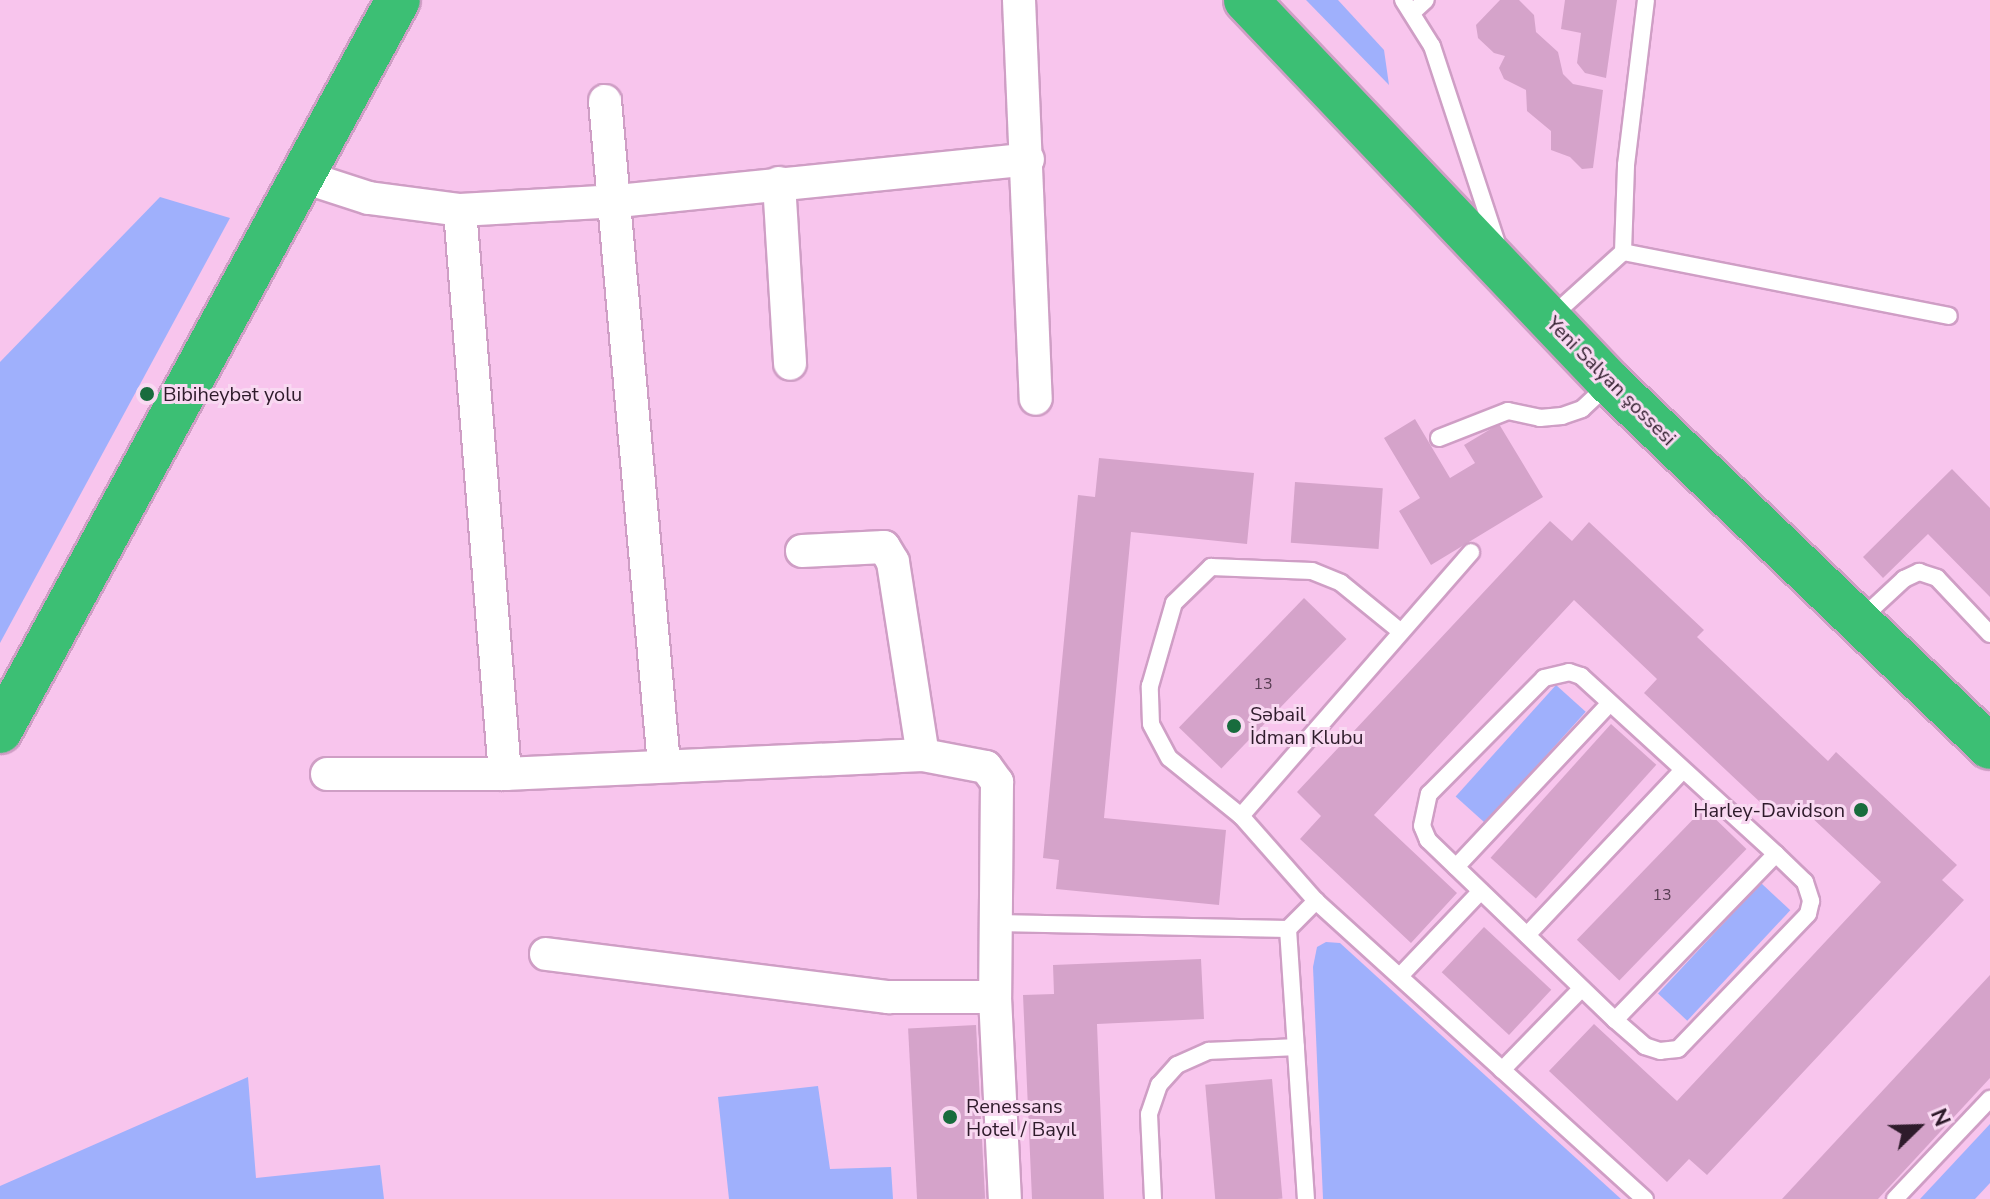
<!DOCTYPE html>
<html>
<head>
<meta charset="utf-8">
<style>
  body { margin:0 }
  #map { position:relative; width:1990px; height:1199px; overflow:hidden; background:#f8c5ed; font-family:"Nunito Sans",sans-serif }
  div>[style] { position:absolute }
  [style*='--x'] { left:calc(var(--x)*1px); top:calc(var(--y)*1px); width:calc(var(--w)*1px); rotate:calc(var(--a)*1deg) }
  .green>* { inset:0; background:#9fb0fc; transform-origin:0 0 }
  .building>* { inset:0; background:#d5a3ca; transform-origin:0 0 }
  .roads { filter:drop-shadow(2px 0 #cf9ec5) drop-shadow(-2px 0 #cf9ec5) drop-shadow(0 2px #cf9ec5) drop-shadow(0 -2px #cf9ec5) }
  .lane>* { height:16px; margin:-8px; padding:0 8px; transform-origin:8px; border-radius:8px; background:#fff }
  .street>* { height:32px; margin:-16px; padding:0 16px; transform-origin:16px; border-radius:16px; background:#fff }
  .highway>* { height:44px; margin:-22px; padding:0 22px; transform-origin:22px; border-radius:22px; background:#3cbf74 }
  .dots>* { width:22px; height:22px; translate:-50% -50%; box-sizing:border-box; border:4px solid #f9d9f2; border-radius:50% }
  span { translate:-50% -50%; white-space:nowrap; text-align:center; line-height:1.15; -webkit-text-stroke:6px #f9d9f2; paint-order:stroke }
  .number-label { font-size:16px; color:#583d53 }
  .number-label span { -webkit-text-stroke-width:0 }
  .street-label { font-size:20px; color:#2e1b2b }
  .poi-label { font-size:20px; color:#2e1b2b }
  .left { translate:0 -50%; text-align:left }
  .right { translate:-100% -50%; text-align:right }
  .north { position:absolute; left:1878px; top:1087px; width:80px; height:80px; -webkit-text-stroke:6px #f9d9f2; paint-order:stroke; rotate:67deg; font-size:22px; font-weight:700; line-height:32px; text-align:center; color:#2e1b2b }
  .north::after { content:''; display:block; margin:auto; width:28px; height:36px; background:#2e1b2b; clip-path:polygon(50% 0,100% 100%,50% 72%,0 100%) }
</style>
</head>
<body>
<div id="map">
  <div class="green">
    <i style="clip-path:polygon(1306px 0,1338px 0,1384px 50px,1389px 85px)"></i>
    <i style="clip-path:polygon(160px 197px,230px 218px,0 643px,0 362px)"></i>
    <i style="left:1556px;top:685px;width:40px;height:150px;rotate:42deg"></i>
    <i style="left:1761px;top:883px;width:40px;height:151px;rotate:43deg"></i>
    <i style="clip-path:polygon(1326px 942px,1340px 943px,1621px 1199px,1323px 1199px,1313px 967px,1317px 947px)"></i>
    <i style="clip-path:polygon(248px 1077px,256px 1178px,380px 1165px,384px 1199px,0 1199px,0 1186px)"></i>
    <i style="clip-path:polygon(818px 1086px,830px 1169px,891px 1167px,893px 1199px,729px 1199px,718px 1097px)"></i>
    <i style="clip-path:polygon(1990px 1124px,1990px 1183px,1975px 1199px,1920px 1199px)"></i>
  </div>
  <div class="building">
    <i style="clip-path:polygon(1500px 0,1519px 0,1534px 15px,1536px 32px,1558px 52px,1563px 74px,1573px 84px,1603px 90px,1593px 168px,1582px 169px,1570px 157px,1551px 150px,1551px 131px,1527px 111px,1526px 90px,1504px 79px,1499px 68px,1505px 56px,1494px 53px,1478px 38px,1476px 25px)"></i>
    <i style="clip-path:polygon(1565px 0,1617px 0,1606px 78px,1585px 73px,1577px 63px,1581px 33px,1561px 29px)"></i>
    <i style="clip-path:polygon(1415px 419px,1450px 478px,1475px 463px,1464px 445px,1499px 424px,1543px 497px,1431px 565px,1399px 511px,1420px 498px,1384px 438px)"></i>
    <i style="clip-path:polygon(1099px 458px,1254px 473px,1247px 544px,1131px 532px,1104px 818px,1226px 830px,1219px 905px,1056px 889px,1059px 860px,1043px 858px,1078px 495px,1095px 497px)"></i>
    <i style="clip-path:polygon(1952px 469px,1990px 508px,1990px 597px,1928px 534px,1883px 578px,1863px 557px)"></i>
    <i style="left:1295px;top:482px;width:88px;height:61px;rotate:4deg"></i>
    <i style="clip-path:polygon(1550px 521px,1572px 541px,1589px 522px,1704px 630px,1697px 637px,1828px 761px,1836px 752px,1957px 865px,1942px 880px,1964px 900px,1707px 1175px,1689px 1159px,1667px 1182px,1549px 1071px,1594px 1024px,1677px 1101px,1881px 882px,1795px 802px,1778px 819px,1644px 693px,1657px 679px,1574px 600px,1374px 815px,1457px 893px,1411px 943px,1300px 839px,1321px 816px,1297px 792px)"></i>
    <i style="left:1304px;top:598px;width:59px;height:180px;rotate:44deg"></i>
    <i style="left:1611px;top:724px;width:61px;height:180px;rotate:42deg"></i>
    <i style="left:1704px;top:808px;width:59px;height:183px;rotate:44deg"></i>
    <i style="left:1484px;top:927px;width:92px;height:62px;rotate:43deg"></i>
    <i style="clip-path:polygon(1201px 959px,1204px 1019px,1097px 1024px,1104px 1199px,1032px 1199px,1023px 995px,1054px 994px,1053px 965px)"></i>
    <i style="clip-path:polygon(1990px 975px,1990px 1078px,1878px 1199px,1782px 1199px)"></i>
    <i style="left:976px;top:1025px;width:174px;height:68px;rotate:87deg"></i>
    <i style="left:1272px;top:1079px;width:120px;height:67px;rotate:85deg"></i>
  </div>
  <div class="roads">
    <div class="lane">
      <i style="--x:1403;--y:0;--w:54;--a:57.8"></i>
      <i style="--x:1432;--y:46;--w:208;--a:71.8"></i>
      <i style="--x:1414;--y:11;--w:16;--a:-43"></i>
      <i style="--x:1623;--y:252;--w:332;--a:11.1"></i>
      <i style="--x:1550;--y:318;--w:98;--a:-42.1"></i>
      <i style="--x:1623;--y:252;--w:87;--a:-88"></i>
      <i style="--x:1626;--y:165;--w:166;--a:-83.1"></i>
      <i style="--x:1439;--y:438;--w:74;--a:-21.4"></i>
      <i style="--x:1508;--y:411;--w:33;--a:12"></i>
      <i style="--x:1540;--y:418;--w:22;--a:-5"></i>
      <i style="--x:1562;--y:416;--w:21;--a:-19"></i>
      <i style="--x:1582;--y:409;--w:37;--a:-43"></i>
      <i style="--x:1861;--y:619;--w:59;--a:-42.9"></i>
      <i style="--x:1904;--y:579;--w:17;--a:-25"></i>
      <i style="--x:1919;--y:572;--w:19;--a:18"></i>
      <i style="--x:1937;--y:578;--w:77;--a:46.6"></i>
      <i style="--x:1569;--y:672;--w:13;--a:18"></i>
      <i style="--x:1581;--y:676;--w:264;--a:42.4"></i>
      <i style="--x:1776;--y:854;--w:40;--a:44"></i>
      <i style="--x:1805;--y:882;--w:20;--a:72"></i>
      <i style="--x:1811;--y:901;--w:13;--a:103"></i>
      <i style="--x:1808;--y:914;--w:187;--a:133.9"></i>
      <i style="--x:1678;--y:1049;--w:18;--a:174"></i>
      <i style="--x:1660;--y:1051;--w:16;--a:-162"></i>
      <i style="--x:1645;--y:1046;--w:40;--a:-139"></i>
      <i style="--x:1615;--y:1020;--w:260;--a:-136.1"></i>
      <i style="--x:1428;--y:840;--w:15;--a:-113"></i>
      <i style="--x:1422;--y:826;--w:33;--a:-78"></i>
      <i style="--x:1429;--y:794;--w:163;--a:-45.2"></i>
      <i style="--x:1544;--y:678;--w:26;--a:-13"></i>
      <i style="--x:1241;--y:816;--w:92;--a:-141.1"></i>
      <i style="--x:1169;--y:758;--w:38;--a:-118"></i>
      <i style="--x:1151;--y:724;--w:38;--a:-92"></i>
      <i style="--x:1150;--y:686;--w:86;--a:-73.9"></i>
      <i style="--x:1174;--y:603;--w:52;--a:-44.2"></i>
      <i style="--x:1211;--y:567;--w:101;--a:2.3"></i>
      <i style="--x:1312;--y:571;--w:31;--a:22"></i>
      <i style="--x:1341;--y:583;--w:77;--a:39.2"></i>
      <i style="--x:1456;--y:867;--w:225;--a:-46.8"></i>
      <i style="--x:1316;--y:901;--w:113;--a:-131.4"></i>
      <i style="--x:1241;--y:816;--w:350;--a:-48.9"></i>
      <i style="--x:997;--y:923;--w:291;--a:1.2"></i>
      <i style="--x:1288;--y:929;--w:40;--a:-45"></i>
      <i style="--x:1316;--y:901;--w:444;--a:42.2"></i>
      <i style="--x:1288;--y:929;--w:271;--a:86.2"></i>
      <i style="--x:1527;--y:935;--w:227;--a:-46.6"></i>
      <i style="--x:1400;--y:976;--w:117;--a:-46.4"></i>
      <i style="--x:1615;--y:1020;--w:231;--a:-45.9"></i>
      <i style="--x:1502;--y:1070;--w:113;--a:-45.7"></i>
      <i style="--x:1153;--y:1199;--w:85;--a:-92.7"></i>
      <i style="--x:1149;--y:1114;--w:31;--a:-71"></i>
      <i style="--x:1159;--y:1085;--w:27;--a:-48"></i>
      <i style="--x:1177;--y:1065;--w:35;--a:-24"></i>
      <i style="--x:1209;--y:1051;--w:87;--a:-2.6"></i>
      <i style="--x:1895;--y:1199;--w:138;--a:-46.5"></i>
    </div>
    <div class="street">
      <i style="--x:1019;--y:0;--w:399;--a:87.6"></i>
      <i style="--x:605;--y:101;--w:667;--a:84.92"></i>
      <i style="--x:304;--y:177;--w:68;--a:17.9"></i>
      <i style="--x:369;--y:198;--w:92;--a:7.5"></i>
      <i style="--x:460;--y:210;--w:158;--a:-3.3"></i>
      <i style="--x:618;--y:201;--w:412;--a:-5.8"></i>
      <i style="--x:779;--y:183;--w:181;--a:86.5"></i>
      <i style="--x:460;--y:210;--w:566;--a:85.44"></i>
      <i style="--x:802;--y:551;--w:82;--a:-2.8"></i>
      <i style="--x:884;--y:547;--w:17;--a:59"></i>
      <i style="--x:893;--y:562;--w:195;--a:81.2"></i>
      <i style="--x:327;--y:774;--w:178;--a:0"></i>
      <i style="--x:505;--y:774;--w:418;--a:-2.6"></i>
      <i style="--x:923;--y:755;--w:64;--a:10.8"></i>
      <i style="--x:986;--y:767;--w:19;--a:54"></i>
      <i style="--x:997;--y:782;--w:215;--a:90.5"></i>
      <i style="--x:995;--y:997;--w:202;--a:87.2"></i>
      <i style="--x:546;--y:954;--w:345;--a:7.2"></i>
      <i style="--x:888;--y:997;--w:107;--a:0"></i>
    </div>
    <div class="highway">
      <i style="--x:1246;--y:0;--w:528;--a:46.46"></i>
      <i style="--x:1610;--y:383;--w:526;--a:43.77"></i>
      <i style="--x:0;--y:731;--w:832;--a:-61.43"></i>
    </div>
  </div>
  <div class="dots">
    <i style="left:147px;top:394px;background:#186c3d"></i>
    <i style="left:1234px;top:726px;background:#186c3d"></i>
    <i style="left:1861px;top:810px;background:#186c3d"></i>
    <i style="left:950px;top:1117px;background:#186c3d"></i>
  </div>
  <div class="number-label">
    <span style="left:1263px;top:684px">13</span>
    <span style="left:1662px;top:895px">13</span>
  </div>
  <div class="street-label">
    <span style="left:1611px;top:381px;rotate:45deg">Yeni Salyan şossesi</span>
  </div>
  <div class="poi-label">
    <span class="left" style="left:163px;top:394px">Bibiheybət yolu</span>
    <span class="left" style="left:1250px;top:726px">Səbail<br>İdman Klubu</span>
    <span class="right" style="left:1845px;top:810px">Harley-Davidson</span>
    <span class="left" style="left:966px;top:1118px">Renessans<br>Hotel / Bayıl</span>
  </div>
  <div class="north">N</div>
</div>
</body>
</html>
